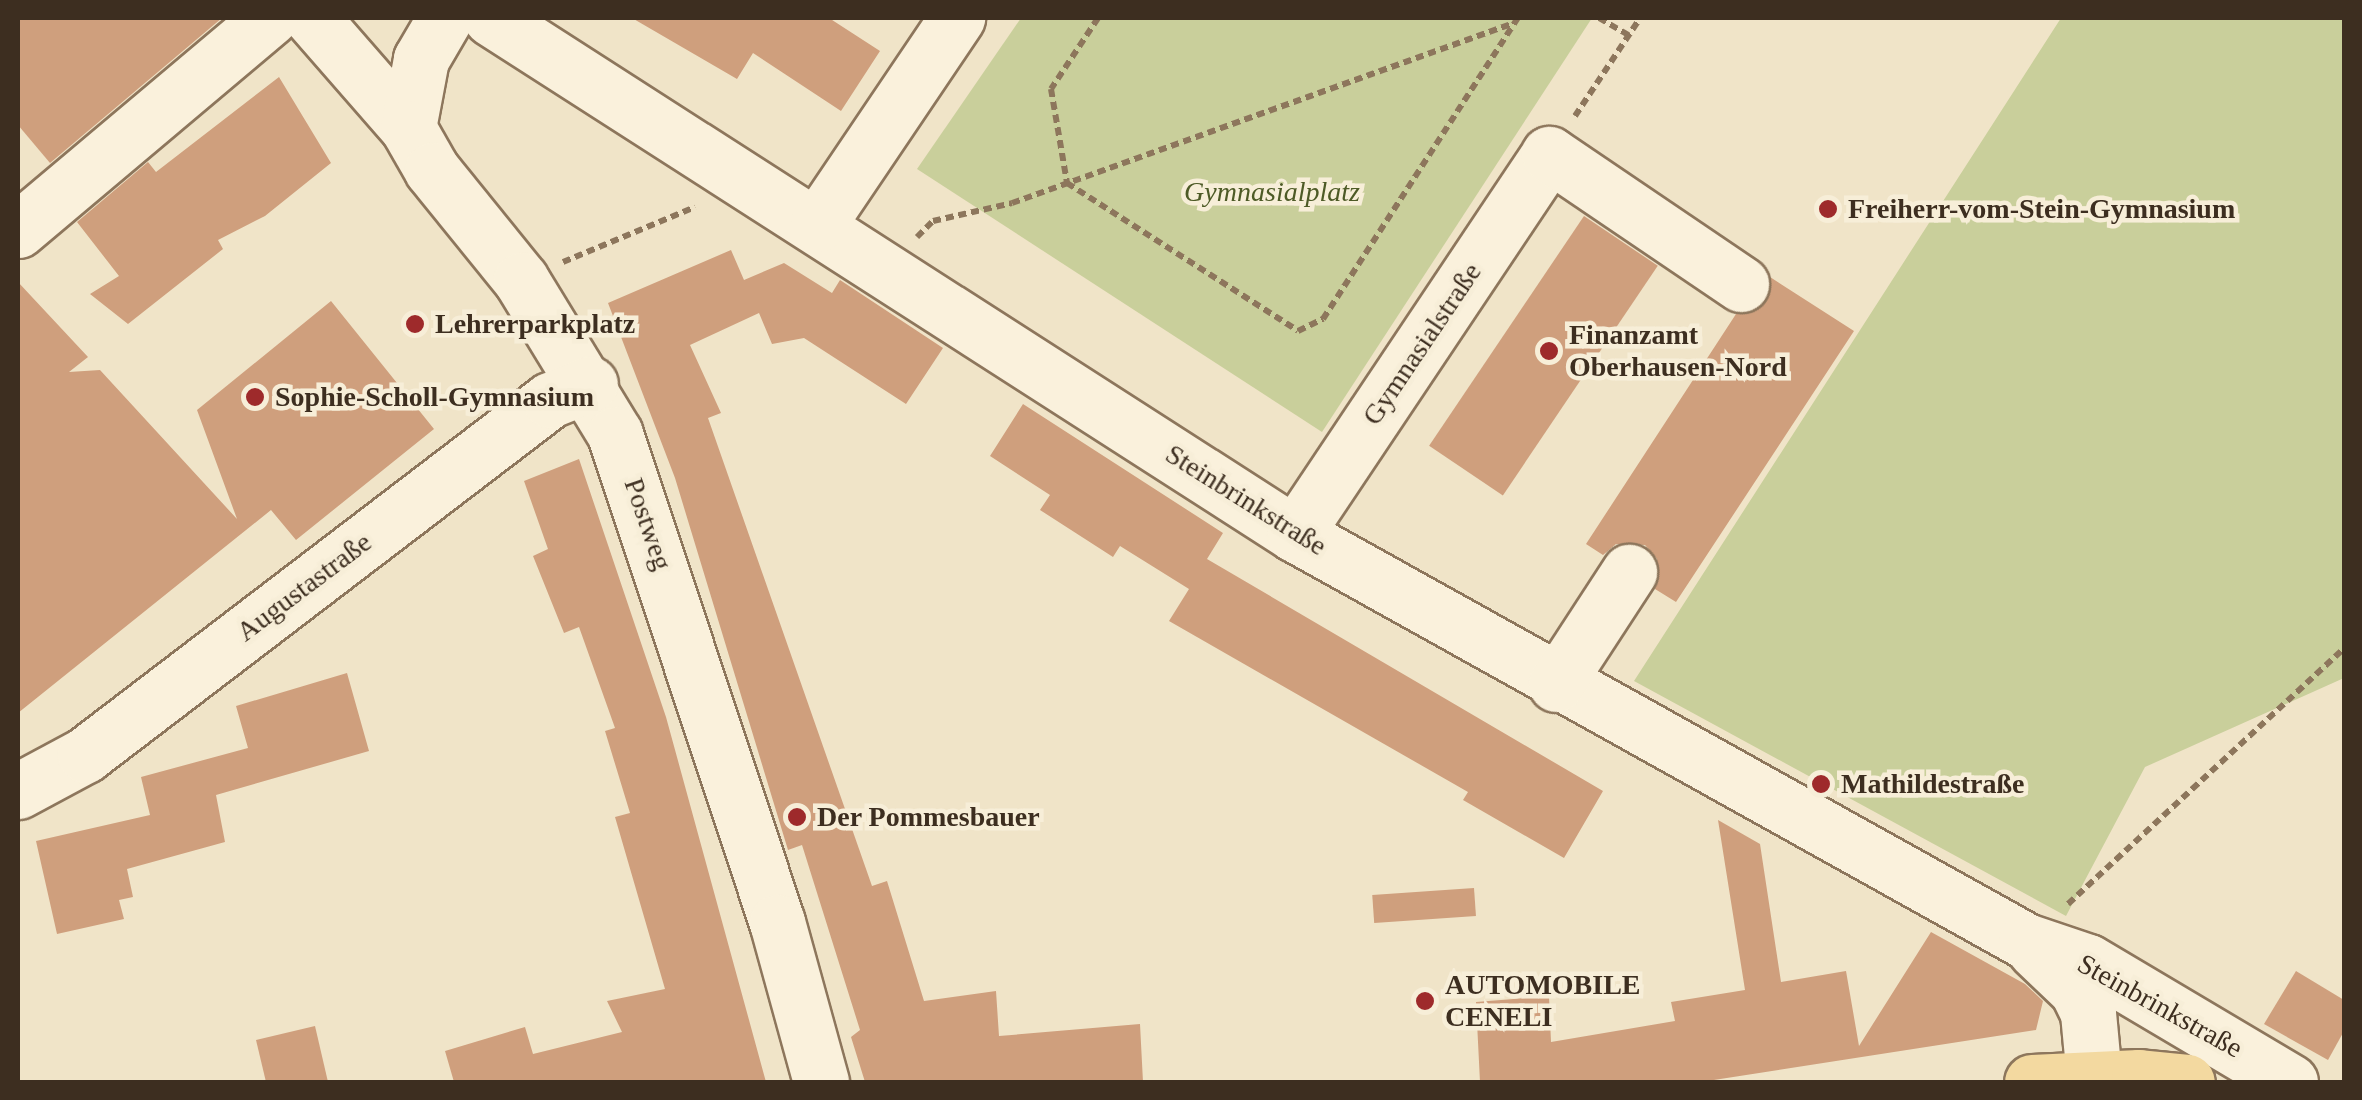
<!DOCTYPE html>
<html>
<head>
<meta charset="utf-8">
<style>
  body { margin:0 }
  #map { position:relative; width:2362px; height:1100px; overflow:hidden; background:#f0e4c8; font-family:Georgia,serif }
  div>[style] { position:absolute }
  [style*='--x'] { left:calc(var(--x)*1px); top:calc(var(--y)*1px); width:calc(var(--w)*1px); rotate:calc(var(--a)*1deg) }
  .green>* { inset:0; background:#c9cf9b }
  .building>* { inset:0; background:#cf9f7d; transform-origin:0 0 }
  .path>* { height:6px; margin-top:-3px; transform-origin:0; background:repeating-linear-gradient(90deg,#8d765c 0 8px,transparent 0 13px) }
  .roads { filter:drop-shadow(2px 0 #8d765c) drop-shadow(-2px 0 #8d765c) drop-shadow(0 2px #8d765c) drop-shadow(0 -2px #8d765c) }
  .minor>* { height:55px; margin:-27.5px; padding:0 27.5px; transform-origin:27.5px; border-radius:27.5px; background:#faf1dc }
  .major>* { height:55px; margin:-27.5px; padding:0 27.5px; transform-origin:27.5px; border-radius:27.5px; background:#f3d9a0 }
  .dots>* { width:28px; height:28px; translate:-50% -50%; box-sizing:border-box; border:5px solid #f7eed8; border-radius:50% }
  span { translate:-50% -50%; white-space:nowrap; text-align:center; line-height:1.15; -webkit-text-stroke:9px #f7eed8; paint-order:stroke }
  .park-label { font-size:28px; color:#4d5a26; font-style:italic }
  .poi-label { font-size:28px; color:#3d2e20; font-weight:700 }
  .left { translate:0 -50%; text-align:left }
  .street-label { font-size:28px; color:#3d2e20 }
  .frame { position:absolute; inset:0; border:20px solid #3d2e20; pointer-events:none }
</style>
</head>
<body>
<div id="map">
  <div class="green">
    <i style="clip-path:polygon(1021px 18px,1592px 18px,1322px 432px,917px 169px)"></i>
    <i style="clip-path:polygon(2061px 18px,2344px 18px,2344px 678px,2145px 767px,2066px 916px,1634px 681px)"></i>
  </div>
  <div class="building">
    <i style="clip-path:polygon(18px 18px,222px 18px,50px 163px,18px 125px)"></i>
    <i style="clip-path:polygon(632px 18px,829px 18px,880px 51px,841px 111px,753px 53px,737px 79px)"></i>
    <i style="clip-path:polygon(279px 77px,331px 163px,265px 216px,218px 240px,223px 249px,128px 324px,90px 294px,119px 276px,77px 222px,148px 162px,156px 172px)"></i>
    <i style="left:1584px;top:216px;width:89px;height:277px;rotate:34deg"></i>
    <i style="clip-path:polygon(731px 250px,744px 280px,784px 263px,832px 293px,840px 280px,943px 348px,906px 404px,804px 338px,772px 344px,759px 313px,690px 345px,721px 413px,708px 418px,872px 886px,887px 881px,924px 1001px,996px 991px,999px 1036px,1140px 1024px,1143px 1082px,865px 1082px,851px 1037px,860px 1030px,802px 845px,788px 850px,675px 478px,608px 303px)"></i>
    <i style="clip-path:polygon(1770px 277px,1854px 331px,1676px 602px,1655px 589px,1657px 559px,1645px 545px,1616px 544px,1603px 555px,1586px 544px,1736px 314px,1766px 302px)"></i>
    <i style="clip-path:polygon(18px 282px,88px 357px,69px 372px,100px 370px,237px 519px,197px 410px,331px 301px,434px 429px,296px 540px,271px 510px,18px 713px)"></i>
    <i style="clip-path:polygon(1023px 404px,1223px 533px,1207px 559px,1603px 791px,1564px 858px,1463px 800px,1468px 792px,1169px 621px,1189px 589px,1120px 546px,1113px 557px,1040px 510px,1050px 495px,990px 456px)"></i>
    <i style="clip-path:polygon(579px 459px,666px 717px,766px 1082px,454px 1082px,445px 1051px,525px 1027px,533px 1054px,622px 1032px,607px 1001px,665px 989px,615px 817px,630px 813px,605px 731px,615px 728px,579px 627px,564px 633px,533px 556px,548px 549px,524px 481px)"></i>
    <i style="clip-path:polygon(347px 673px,369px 751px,216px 795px,225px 842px,127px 869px,133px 897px,119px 900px,124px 919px,57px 934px,36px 841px,150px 815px,141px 777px,248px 748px,236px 706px)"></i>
    <i style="clip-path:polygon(1718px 820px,1760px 844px,1781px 982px,1846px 971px,1859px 1046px,1931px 932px,2025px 984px,2043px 1001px,2036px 1030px,1701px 1082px,1480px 1082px,1476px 1002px,1549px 996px,1551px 1042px,1675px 1021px,1671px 1002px,1745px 990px)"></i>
    <i style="left:1474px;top:888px;width:28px;height:102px;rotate:86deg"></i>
    <i style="clip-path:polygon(2296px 971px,2344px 1000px,2344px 1031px,2328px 1060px,2264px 1024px)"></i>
    <i style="clip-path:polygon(315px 1026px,328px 1082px,266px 1082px,256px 1040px)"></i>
  </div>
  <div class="path">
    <i style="--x:1098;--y:18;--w:85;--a:123.5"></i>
    <i style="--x:1051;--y:89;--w:95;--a:80.3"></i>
    <i style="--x:1067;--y:183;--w:274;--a:32.6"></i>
    <i style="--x:1298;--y:331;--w:28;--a:-26"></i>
    <i style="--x:1323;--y:319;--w:359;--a:-57.1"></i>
    <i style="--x:1599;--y:18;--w:34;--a:30"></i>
    <i style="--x:1575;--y:116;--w:118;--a:-56.4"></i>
    <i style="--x:917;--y:237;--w:23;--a:-45"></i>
    <i style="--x:933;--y:221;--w:81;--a:-12.8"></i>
    <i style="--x:1012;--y:203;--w:533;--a:-19.73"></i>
    <i style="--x:563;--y:262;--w:143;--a:-22.6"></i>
    <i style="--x:2068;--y:904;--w:376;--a:-42.8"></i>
  </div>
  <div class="roads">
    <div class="minor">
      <i style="--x:312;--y:18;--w:146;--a:48.9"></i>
      <i style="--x:445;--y:18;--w:48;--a:120.3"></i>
      <i style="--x:421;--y:59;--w:70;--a:100.7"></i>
      <i style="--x:408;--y:128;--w:48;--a:60.3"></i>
      <i style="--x:432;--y:170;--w:141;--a:51"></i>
      <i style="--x:521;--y:280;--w:180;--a:58.6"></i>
      <i style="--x:615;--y:434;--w:514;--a:71.64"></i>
      <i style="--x:777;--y:922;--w:166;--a:74.6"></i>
      <i style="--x:491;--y:18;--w:955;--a:32.69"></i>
      <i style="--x:1295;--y:534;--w:837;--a:29.11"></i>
      <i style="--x:2026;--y:941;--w:65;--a:18.7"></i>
      <i style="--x:2088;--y:962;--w:235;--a:30.7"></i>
      <i style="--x:818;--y:224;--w:249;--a:-56"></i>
      <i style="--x:18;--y:230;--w:329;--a:-40.1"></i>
      <i style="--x:1295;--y:534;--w:457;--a:-56.2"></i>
      <i style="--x:1549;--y:154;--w:232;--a:34.1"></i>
      <i style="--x:1556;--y:684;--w:134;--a:-56.9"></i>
      <i style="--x:18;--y:791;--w:76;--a:-28.2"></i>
      <i style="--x:85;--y:755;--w:585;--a:-37.36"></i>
      <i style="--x:550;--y:400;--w:43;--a:-21.8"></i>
      <i style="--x:2035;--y:950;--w:58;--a:43.6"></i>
      <i style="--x:2077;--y:990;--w:25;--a:64"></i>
      <i style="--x:2088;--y:1013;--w:65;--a:84.7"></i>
    </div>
    <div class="major">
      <i style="--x:2032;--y:1082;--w:107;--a:-2.7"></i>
      <i style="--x:2139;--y:1077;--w:48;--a:5.9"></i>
    </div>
  </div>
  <div class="dots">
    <i style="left:1828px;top:209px;background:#9e2a2b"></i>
    <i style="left:415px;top:324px;background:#9e2a2b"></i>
    <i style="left:1549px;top:351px;background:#9e2a2b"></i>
    <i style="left:255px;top:397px;background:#9e2a2b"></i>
    <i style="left:1821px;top:784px;background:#9e2a2b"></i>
    <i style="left:797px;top:817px;background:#9e2a2b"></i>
    <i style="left:1425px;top:1001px;background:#9e2a2b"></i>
  </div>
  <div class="park-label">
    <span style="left:1272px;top:192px">Gymnasialplatz</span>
  </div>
  <div class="poi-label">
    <span class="left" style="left:1848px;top:209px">Freiherr-vom-Stein-Gymnasium</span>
    <span class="left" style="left:435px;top:324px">Lehrerparkplatz</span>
    <span class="left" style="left:1569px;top:351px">Finanzamt<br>Oberhausen-Nord</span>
    <span class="left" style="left:275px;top:397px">Sophie-Scholl-Gymnasium</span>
    <span class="left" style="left:1841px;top:784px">Mathildestraße</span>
    <span class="left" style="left:817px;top:817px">Der Pommesbauer</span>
    <span class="left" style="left:1445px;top:1001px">AUTOMOBILE<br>CENELI</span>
  </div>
  <div class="street-label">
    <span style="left:1422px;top:344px;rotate:-56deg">Gymnasialstraße</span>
    <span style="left:1246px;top:500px;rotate:32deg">Steinbrinkstraße</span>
    <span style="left:648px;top:524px;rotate:71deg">Postweg</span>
    <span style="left:304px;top:587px;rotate:-37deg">Augustastraße</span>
    <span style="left:2160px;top:1006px;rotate:29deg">Steinbrinkstraße</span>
  </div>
  <div class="frame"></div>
</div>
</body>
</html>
